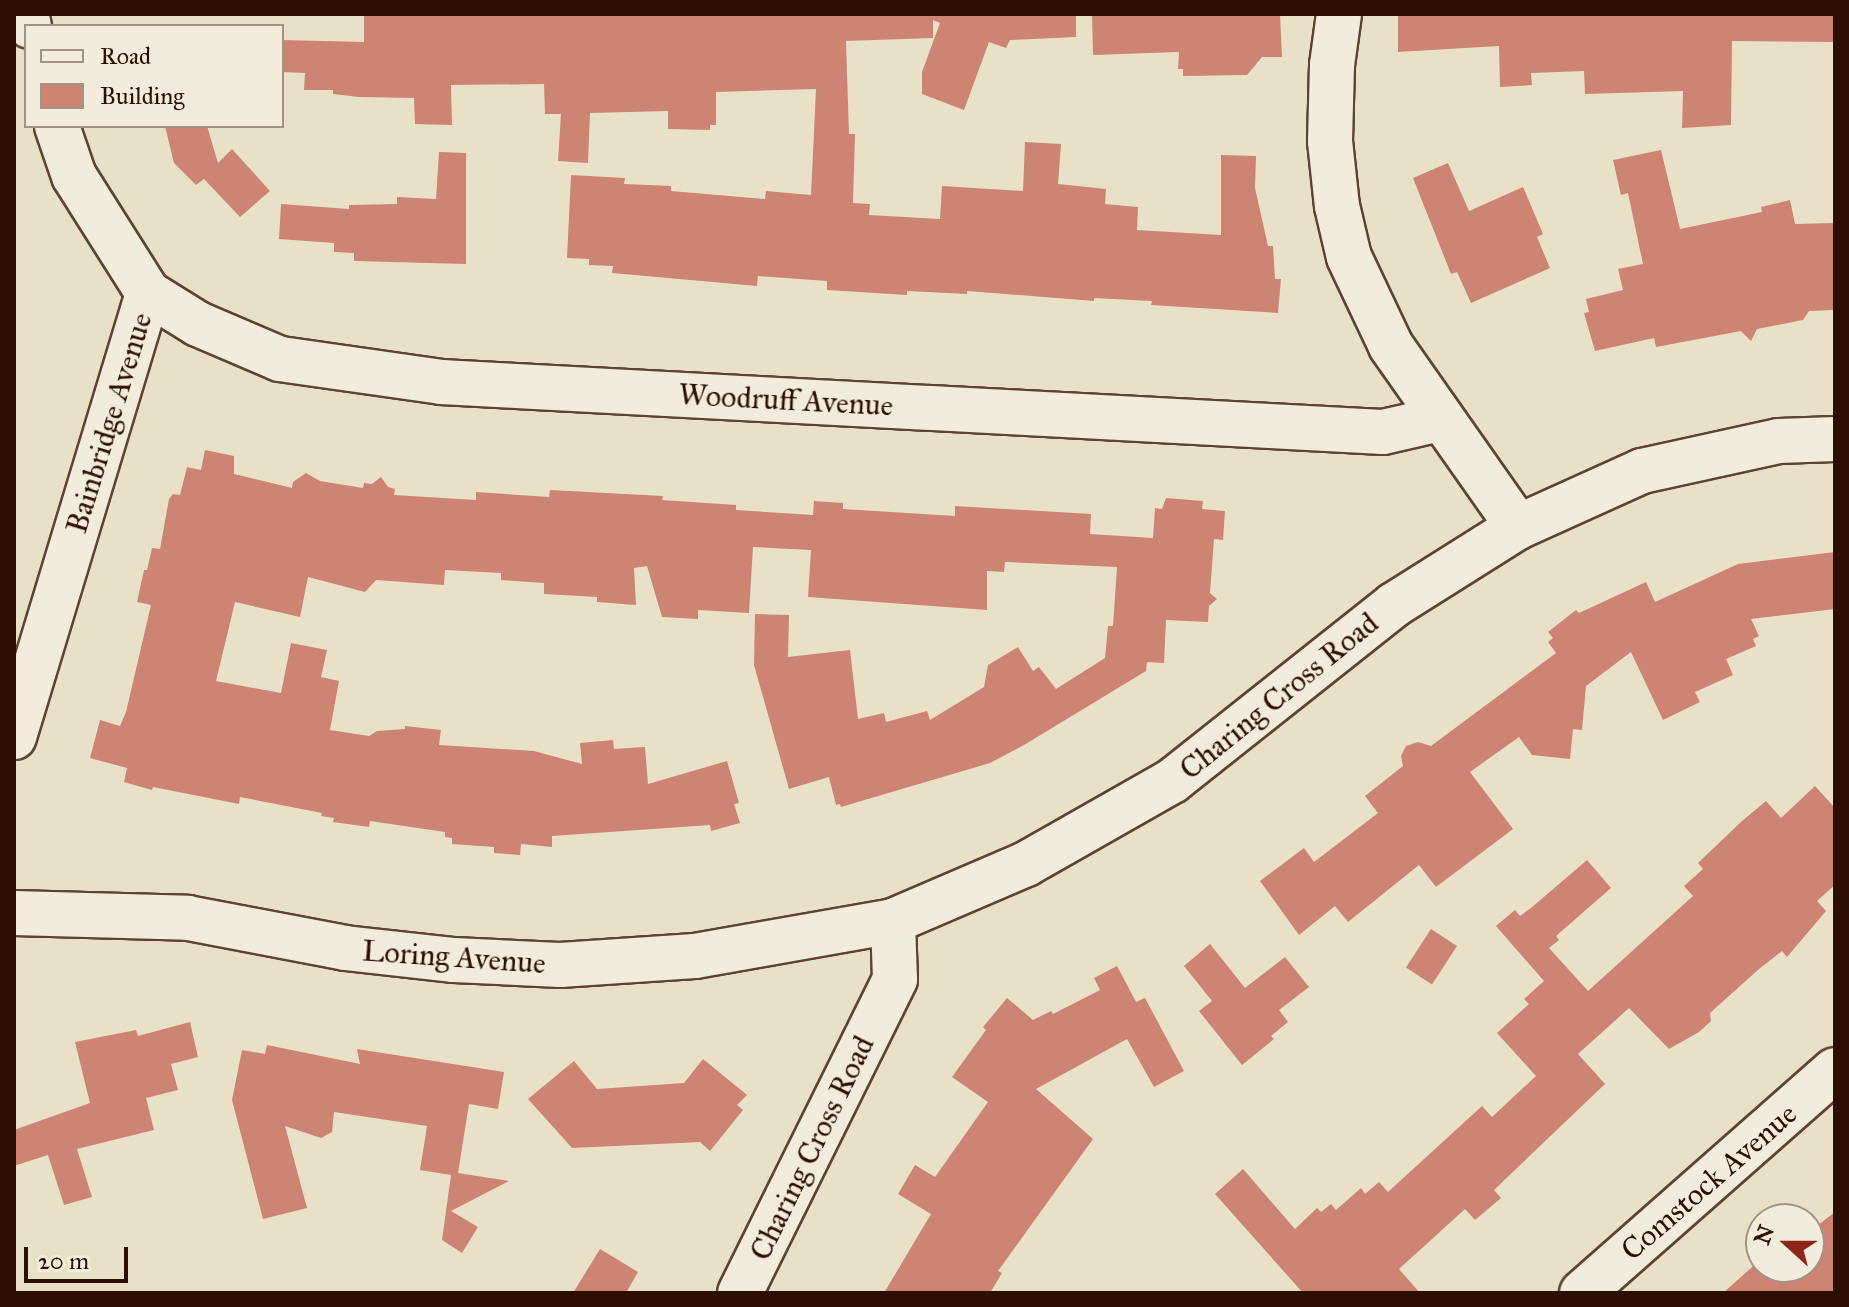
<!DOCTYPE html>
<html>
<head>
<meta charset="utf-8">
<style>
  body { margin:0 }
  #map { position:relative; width:1849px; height:1307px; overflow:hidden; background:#e9e1c7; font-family:"IM FELL Great Primer",serif }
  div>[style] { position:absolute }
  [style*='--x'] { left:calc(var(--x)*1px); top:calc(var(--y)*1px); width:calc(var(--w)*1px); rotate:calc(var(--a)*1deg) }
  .building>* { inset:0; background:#cd8473; transform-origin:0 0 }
  .roads { filter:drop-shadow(2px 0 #5c4333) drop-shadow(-2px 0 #5c4333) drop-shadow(0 2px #5c4333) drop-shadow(0 -2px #5c4333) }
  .minor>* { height:44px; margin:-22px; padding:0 22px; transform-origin:22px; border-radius:22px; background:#f1ecdb }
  span { translate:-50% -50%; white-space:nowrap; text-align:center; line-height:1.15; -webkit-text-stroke:6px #f1ecdb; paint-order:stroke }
  .street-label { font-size:30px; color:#2d0e02 }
  .frame { position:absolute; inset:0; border:16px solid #2d0e02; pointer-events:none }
  .legend { position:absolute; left:24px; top:24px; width:260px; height:104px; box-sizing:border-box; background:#f1ecdb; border:2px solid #a39384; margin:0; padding:10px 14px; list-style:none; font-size:24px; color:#2d0e02 }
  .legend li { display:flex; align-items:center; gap:16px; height:40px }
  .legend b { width:40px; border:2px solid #a39384 }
  .north { position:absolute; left:1745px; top:1203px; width:80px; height:80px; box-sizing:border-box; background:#f1ecdb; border:2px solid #a39384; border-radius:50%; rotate:291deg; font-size:22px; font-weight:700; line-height:32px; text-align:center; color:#2d0e02 }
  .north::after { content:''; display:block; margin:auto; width:28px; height:36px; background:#8f2418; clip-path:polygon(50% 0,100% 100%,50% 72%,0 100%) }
  .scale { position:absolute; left:24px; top:1247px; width:104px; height:36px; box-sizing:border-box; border:4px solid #2d0e02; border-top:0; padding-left:10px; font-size:24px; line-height:28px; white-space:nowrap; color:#2d0e02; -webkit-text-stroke:6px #f1ecdb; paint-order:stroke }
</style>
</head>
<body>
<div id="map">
  <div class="building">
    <i style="clip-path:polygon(364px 14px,1076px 14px,1076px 37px,1010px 40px,1006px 48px,989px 42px,964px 110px,922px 94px,922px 72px,940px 23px,933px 20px,933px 38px,846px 41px,849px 134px,855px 134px,853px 203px,870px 204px,869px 215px,940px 219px,942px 186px,1023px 191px,1025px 142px,1061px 144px,1058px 184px,1106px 189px,1105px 204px,1138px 207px,1137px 230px,1221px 235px,1221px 155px,1256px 156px,1255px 188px,1268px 246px,1273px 246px,1275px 279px,1281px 279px,1278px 313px,1151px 305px,1152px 301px,1094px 298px,1094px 301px,967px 291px,967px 294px,907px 291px,907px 295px,827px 290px,827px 281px,758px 276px,757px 286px,612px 273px,613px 266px,589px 265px,589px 259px,567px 258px,571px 175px,625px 178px,624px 184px,671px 186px,671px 191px,765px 199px,766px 191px,811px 195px,816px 89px,716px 92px,716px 125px,710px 125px,710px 130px,668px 129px,668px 111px,590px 113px,588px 163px,558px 161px,561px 114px,545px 114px,544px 84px,451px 85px,452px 125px,415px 124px,414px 98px,359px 97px,333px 94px,333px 90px,304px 90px,305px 73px,282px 72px,282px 40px,364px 42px)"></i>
    <i style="clip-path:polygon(1092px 14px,1280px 14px,1282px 57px,1262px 57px,1247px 75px,1183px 76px,1183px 69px,1178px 69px,1179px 52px,1093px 55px)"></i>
    <i style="clip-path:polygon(1398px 14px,1835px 14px,1835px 42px,1732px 41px,1731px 125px,1682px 128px,1683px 91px,1585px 94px,1584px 71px,1531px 73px,1532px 85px,1500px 87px,1499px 46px,1398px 52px)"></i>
    <i style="clip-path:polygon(165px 126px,207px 126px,218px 163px,232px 149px,270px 191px,240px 217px,204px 179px,196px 185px,174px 163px)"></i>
    <i style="clip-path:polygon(1661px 150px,1680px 229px,1762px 212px,1761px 207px,1790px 200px,1795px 224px,1835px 223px,1835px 310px,1809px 311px,1803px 320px,1757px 329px,1751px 341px,1741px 331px,1656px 347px,1654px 338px,1595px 351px,1584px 313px,1589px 312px,1586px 299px,1623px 290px,1618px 269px,1643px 264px,1628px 193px,1621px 195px,1613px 160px)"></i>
    <i style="clip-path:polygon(439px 152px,466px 153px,466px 264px,354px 261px,354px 253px,334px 252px,334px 243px,279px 239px,281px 204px,349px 209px,349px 205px,397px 204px,397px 197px,436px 199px)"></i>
    <i style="clip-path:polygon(1448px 163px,1469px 211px,1523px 187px,1543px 234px,1537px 237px,1550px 268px,1471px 303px,1457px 272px,1451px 274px,1413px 178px)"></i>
    <i style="clip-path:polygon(205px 450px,234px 456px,234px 474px,292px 488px,293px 482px,306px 473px,320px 481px,363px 488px,364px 483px,372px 484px,381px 477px,388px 487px,395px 489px,394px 495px,476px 500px,476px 492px,549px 497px,550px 490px,663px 496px,662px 500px,736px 505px,736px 510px,813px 515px,814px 501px,843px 503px,843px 509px,955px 516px,955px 506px,1091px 514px,1090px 534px,1153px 538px,1155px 508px,1162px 509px,1166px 498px,1203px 501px,1202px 509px,1225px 511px,1223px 540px,1214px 539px,1210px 593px,1217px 599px,1209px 606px,1208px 622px,1166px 620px,1164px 663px,1147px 662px,1146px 671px,1024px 745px,990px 763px,841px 807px,840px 804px,836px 805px,829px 777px,789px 789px,754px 665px,755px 614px,789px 615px,788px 657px,850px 650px,858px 719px,884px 713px,886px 722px,927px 711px,930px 720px,984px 687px,988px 665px,1018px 647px,1033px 671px,1039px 667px,1056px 689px,1105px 658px,1108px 626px,1113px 626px,1117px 567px,1005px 562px,1004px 572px,987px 571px,987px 610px,808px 597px,811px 550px,753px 547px,749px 613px,698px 610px,698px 619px,662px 617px,647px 566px,634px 568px,636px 605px,597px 602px,597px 597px,544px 594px,544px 583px,501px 580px,501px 573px,445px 570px,444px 585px,376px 580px,365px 592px,308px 577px,300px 617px,235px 602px,216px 681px,281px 693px,291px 643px,327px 650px,321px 677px,339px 681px,330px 730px,369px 736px,377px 731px,405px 729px,405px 726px,441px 730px,439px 745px,534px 751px,582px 764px,580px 743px,613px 740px,614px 749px,645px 747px,648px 784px,727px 761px,739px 803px,734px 804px,740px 823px,711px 831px,710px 825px,552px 836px,552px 847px,521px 844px,520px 855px,494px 853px,494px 847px,452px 844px,452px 838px,445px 837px,445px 832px,370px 821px,369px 827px,333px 822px,334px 818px,321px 816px,322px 813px,240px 797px,239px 804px,153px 787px,152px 790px,124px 782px,127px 768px,90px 758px,100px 720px,120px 726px,126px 712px,151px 605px,137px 602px,144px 570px,147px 570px,152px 548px,160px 549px,169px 499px,173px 494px,180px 495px,187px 467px,201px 470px)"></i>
    <i style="clip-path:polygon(1835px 552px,1835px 609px,1751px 619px,1759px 636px,1753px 639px,1756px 646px,1726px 659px,1733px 675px,1695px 692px,1700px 702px,1663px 720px,1631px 652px,1586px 686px,1582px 730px,1573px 729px,1570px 759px,1532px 755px,1519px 737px,1470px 772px,1513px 829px,1436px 887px,1419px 865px,1348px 922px,1335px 906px,1299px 935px,1260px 881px,1304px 848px,1314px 862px,1378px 813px,1365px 796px,1403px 766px,1401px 756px,1406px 746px,1418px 742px,1431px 746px,1556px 653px,1548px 642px,1553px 638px,1548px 632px,1576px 610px,1579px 613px,1646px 582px,1655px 602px,1738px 564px)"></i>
    <i style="clip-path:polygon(1815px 786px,1835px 808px,1835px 885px,1817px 901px,1826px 911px,1787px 957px,1782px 951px,1759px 969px,1710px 1013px,1711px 1021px,1699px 1032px,1669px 1049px,1629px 1008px,1578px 1054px,1605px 1084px,1494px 1190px,1501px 1198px,1475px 1220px,1465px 1209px,1399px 1269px,1420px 1293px,1303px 1293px,1215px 1194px,1243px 1169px,1295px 1229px,1317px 1208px,1321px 1212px,1331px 1204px,1336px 1210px,1361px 1188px,1365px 1194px,1379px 1182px,1388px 1192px,1482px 1106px,1492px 1117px,1536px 1076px,1497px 1033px,1529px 1004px,1524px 999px,1544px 981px,1496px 926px,1515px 910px,1520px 916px,1531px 908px,1587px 860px,1611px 888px,1556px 936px,1559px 940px,1549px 948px,1588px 991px,1693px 896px,1684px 886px,1703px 869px,1698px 863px,1742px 821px,1766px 801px,1781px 818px)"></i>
    <i style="left:1431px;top:929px;width:31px;height:46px;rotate:33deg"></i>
    <i style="clip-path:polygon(1210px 944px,1245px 988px,1285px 957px,1309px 987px,1279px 1010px,1288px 1022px,1271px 1036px,1274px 1039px,1242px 1065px,1199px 1011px,1212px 1001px,1184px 966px)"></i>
    <i style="clip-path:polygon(1117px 966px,1136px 1002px,1145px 998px,1184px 1071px,1154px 1087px,1127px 1039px,1036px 1089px,1093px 1139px,998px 1271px,1002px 1273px,990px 1293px,884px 1293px,931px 1214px,898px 1194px,915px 1165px,935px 1177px,988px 1102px,952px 1077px,986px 1030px,983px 1027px,1007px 998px,1033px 1020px,1051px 1011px,1053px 1014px,1100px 990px,1094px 978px)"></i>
    <i style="clip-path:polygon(190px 1022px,198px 1057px,171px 1064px,178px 1090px,146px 1098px,154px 1130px,77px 1149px,92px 1197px,64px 1205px,48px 1155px,14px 1166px,14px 1130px,90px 1103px,75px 1042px,136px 1030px,138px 1036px)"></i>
    <i style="clip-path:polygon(267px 1045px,360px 1064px,357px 1049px,504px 1072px,498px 1109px,469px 1104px,458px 1173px,509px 1181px,451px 1211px,478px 1227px,462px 1253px,442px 1240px,451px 1175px,420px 1170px,427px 1126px,334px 1112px,332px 1132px,321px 1138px,285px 1126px,307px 1208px,263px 1219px,232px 1100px,242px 1050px,265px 1054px)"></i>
    <i style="clip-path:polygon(703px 1059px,747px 1095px,737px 1105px,743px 1110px,710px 1151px,700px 1142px,572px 1148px,528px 1099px,574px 1061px,597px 1089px,684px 1083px)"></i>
    <i style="clip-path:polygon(1835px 1212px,1835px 1293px,1723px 1293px,1761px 1259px,1761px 1267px,1809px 1267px,1809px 1232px)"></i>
    <i style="clip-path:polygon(600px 1249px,638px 1272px,626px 1293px,573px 1293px)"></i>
  </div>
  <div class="roads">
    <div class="minor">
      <i style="--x:26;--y:14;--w:12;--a:76"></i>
      <i style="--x:1339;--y:14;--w:51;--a:97.8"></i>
      <i style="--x:1332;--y:65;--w:76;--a:91.5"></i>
      <i style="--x:1330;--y:141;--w:65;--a:83.9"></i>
      <i style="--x:1337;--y:206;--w:52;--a:76.8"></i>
      <i style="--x:1349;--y:257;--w:98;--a:64.7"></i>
      <i style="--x:1391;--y:346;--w:221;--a:54.9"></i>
      <i style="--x:148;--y:293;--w:59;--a:31.8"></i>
      <i style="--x:198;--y:324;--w:89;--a:23.1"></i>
      <i style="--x:280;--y:359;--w:163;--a:8.1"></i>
      <i style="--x:441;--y:382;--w:943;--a:3.04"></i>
      <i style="--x:1383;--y:432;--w:58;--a:-12.8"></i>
      <i style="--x:14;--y:737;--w:464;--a:-73.2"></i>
      <i style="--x:148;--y:293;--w:138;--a:-122.3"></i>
      <i style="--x:74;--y:176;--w:53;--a:-108.8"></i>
      <i style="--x:14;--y:913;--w:174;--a:1.6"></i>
      <i style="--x:188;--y:918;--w:160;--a:10.8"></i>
      <i style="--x:345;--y:948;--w:110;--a:6.3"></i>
      <i style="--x:454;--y:960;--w:106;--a:2.7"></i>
      <i style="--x:560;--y:965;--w:135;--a:-3.8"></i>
      <i style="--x:695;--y:956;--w:201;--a:-10"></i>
      <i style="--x:740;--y:1293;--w:350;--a:-63.7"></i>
      <i style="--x:895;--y:979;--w:58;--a:-92"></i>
      <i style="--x:893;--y:921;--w:145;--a:-23.2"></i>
      <i style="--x:1026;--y:864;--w:168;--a:-29.6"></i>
      <i style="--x:1172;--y:781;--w:283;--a:-38.4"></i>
      <i style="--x:1394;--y:605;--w:146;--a:-32.2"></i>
      <i style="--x:1518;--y:527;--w:136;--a:-24.3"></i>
      <i style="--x:1642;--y:471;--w:140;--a:-12.4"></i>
      <i style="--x:1779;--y:441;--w:56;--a:-2"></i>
      <i style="--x:1582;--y:1293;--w:337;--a:-41.4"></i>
    </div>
  </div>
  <div class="street-label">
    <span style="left:786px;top:400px;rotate:3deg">Woodruff Avenue</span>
    <span style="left:109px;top:423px;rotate:-73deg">Bainbridge Avenue</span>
    <span style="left:1279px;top:696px;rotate:-39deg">Charing Cross Road</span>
    <span style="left:454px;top:957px;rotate:4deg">Loring Avenue</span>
    <span style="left:812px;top:1148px;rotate:-64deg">Charing Cross Road</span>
    <span style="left:1709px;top:1182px;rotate:-41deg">Comstock Avenue</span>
  </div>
  <div class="frame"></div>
  <ul class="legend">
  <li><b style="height:10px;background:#f1ecdb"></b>Road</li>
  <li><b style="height:22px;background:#cd8473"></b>Building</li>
  </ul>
  <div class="north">N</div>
  <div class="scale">20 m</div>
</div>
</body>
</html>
